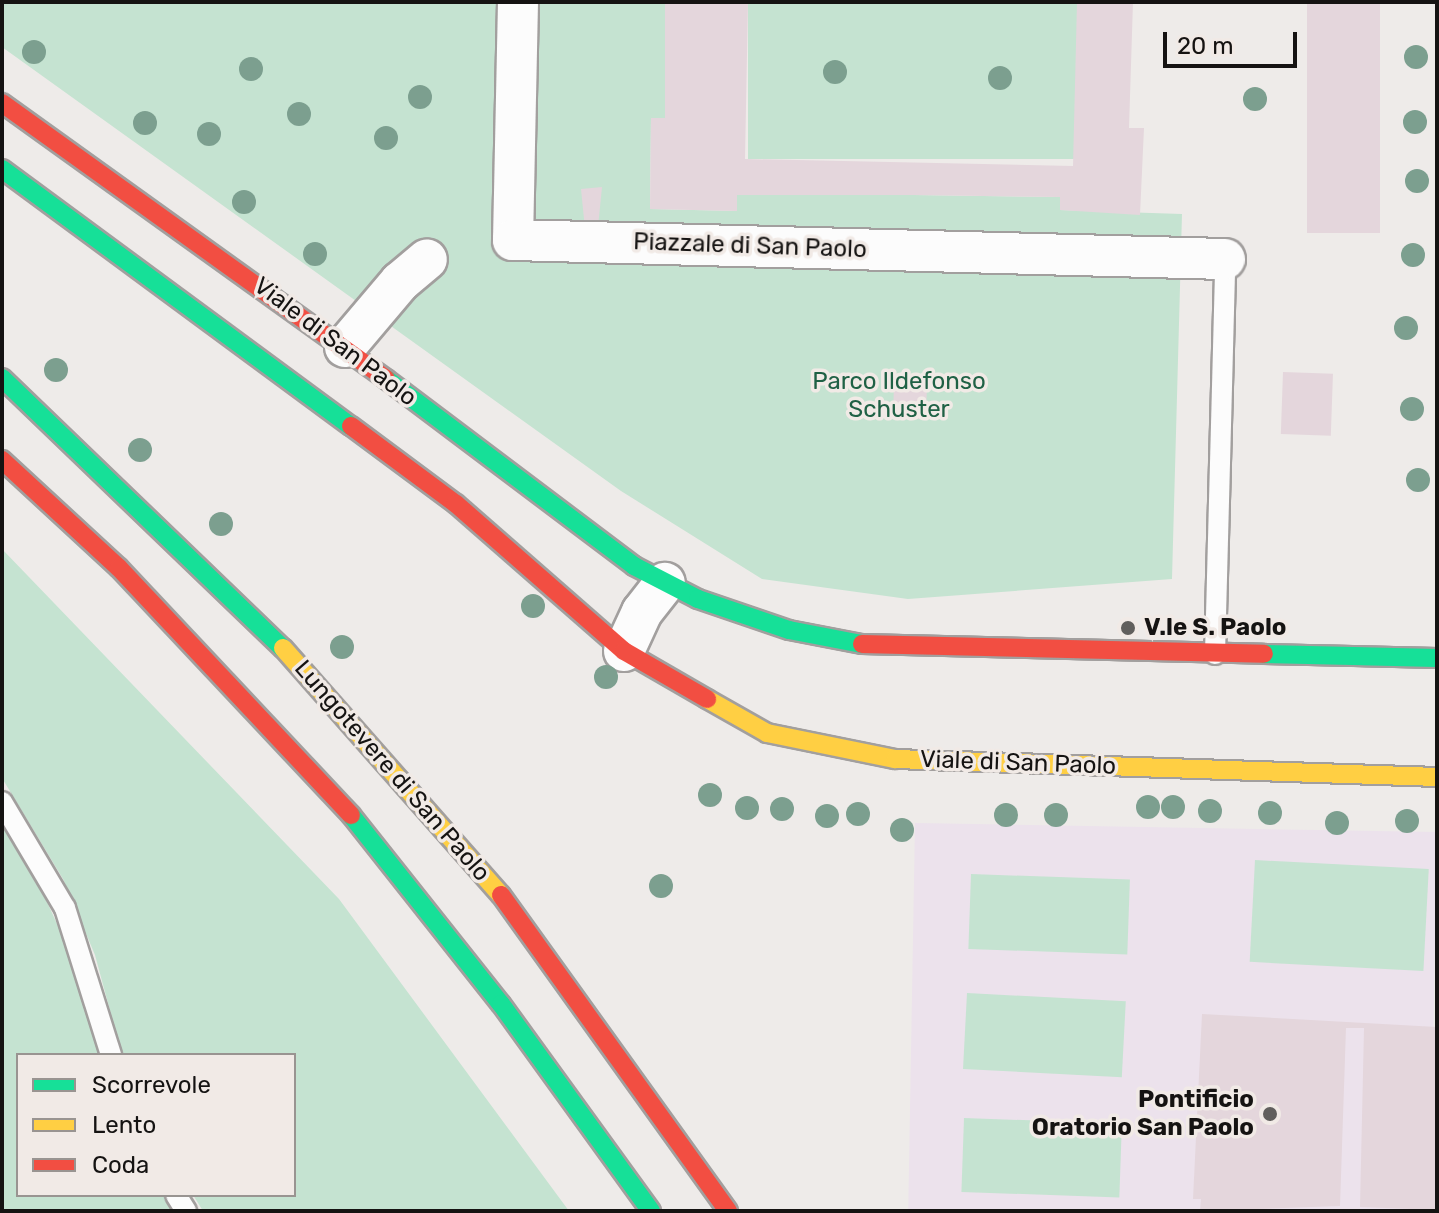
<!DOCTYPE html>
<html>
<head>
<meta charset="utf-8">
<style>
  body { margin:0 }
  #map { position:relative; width:1439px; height:1213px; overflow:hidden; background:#eeebe9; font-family:Rubik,sans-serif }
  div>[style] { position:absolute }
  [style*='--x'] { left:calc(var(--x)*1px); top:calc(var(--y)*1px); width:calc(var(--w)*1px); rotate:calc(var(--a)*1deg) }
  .education>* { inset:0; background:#ece2ec; transform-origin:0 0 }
  .green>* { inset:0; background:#c5e3d1; transform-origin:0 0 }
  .building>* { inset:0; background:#e4d6dc; transform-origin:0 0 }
  .roads { filter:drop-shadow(2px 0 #a29f9e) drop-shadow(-2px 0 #a29f9e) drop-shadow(0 2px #a29f9e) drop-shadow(0 -2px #a29f9e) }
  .lane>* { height:20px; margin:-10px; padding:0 10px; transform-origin:10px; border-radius:10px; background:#fcfcfc }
  .street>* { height:40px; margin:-20px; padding:0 20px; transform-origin:20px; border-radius:20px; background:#fcfcfc }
  .fast>* { height:18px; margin:-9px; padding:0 9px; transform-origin:9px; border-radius:9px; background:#16e098 }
  .slow>* { height:18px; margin:-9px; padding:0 9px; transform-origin:9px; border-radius:9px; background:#ffcf43 }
  .jam>* { height:18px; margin:-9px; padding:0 9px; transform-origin:9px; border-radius:9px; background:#f24e42 }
  .trees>* { width:24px; height:24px; margin:-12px; border-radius:50%; background:#7c9f8f }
  .dots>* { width:22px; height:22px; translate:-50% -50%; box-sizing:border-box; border:4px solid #f1eae6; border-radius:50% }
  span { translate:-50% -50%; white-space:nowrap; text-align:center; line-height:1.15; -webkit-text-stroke:7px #f1eae6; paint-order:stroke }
  .street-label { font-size:24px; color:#151312 }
  .park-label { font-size:24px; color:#1f6145 }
  .poi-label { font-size:24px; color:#151312; font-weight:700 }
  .left { translate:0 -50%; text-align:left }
  .right { translate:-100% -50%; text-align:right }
  .frame { position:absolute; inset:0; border:4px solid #151312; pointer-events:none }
  .legend { position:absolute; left:16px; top:1053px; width:280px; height:144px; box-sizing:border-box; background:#f1eae6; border:2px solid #999491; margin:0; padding:10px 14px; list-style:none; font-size:24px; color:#151312 }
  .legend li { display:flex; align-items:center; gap:16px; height:40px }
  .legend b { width:40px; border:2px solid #999491 }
  .scale { position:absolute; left:1163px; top:32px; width:134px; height:36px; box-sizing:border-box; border:4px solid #151312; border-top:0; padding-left:10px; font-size:24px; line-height:28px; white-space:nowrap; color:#151312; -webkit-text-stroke:6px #f1eae6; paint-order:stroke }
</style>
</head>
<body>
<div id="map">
  <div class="education">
    <i style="left:915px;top:823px;width:522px;height:388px;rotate:1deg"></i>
  </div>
  <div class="green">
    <i style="clip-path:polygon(2px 2px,665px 2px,665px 118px,651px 118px,650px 209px,737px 211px,737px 195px,914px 195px,1060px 197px,1060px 210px,1182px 214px,1172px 579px,908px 599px,762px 579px,621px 491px,2px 47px)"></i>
    <i style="left:748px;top:2px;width:329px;height:157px"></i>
    <i style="clip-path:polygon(2px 549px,339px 899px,569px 1211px,203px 1211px,193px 1195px,294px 1195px,294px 1055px,122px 1055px,95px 955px,63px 879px,2px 778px)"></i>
    <i style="clip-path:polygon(2px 822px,36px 878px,69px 950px,103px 1055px,18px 1055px,18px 1195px,165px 1195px,174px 1211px,5px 1211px,2px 1206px)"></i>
    <i style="left:1255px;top:860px;width:174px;height:102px;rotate:3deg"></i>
    <i style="left:971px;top:874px;width:159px;height:75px;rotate:2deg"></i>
    <i style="left:967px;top:993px;width:159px;height:76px;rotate:3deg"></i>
    <i style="left:964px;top:1118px;width:158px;height:74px;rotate:2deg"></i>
  </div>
  <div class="building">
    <i style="clip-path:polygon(665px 2px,748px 2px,745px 159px,1073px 166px,1077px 2px,1133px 2px,1129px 128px,1144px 128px,1140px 215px,1060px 210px,1060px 197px,914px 195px,737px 195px,737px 211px,650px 209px,651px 118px,665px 118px)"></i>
    <i style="left:1307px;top:2px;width:73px;height:231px"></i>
    <i style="clip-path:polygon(602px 187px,598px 227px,585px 229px,581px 189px)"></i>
    <i style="left:1283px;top:372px;width:50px;height:62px;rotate:2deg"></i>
    <i style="left:894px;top:385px;width:33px;height:33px;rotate:2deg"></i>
    <i style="clip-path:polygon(1202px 1014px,1437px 1027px,1437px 1210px,1360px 1207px,1364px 1028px,1346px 1028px,1340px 1206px,1200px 1211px,1201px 1199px,1193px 1199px)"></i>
  </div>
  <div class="roads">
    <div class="lane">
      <i style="--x:1215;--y:654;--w:395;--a:-88.5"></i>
      <i style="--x:2;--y:802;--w:123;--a:59.3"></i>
      <i style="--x:65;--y:908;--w:154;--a:72.6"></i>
      <i style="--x:176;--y:1195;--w:19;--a:58"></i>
    </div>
    <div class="street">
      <i style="--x:518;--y:2;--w:238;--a:91.2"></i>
      <i style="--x:513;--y:240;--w:712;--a:1.53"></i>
      <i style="--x:345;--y:347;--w:85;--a:-49.8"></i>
      <i style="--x:400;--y:282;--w:35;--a:-40"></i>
      <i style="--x:624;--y:651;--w:43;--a:-65.2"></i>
      <i style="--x:642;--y:612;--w:37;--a:-52"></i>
    </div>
    <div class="fast">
      <i style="--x:2;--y:169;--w:433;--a:36.4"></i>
      <i style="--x:2;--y:378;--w:390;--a:43.9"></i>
      <i style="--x:386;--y:379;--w:311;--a:37"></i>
      <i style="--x:634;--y:566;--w:72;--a:27.3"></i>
      <i style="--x:698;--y:599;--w:96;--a:18.8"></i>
      <i style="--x:789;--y:630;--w:74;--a:10.9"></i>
      <i style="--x:1264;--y:654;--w:173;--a:1.3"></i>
      <i style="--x:351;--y:815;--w:241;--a:51.6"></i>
      <i style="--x:501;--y:1004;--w:256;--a:54.1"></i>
    </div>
    <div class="slow">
      <i style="--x:283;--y:648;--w:329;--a:48.6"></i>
      <i style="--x:707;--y:699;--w:69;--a:29.5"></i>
      <i style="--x:767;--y:733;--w:131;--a:11.5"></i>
      <i style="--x:895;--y:759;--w:542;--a:1.9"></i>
    </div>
    <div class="jam">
      <i style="--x:2;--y:103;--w:473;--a:35.7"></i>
      <i style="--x:351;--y:426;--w:131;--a:36.6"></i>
      <i style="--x:456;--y:504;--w:223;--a:41.2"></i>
      <i style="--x:624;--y:651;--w:96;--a:30"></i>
      <i style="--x:2;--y:460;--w:159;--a:42.7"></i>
      <i style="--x:119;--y:568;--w:339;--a:46.8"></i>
      <i style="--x:862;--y:644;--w:402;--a:1.4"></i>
      <i style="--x:501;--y:895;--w:389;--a:54.3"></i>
    </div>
  </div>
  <div class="trees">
    <i style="left:34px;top:52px"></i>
    <i style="left:1416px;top:57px"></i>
    <i style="left:251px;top:69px"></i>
    <i style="left:835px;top:72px"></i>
    <i style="left:1000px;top:78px"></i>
    <i style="left:420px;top:97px"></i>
    <i style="left:1255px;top:99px"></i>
    <i style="left:299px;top:114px"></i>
    <i style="left:1415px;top:122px"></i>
    <i style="left:145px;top:123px"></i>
    <i style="left:209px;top:134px"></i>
    <i style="left:386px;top:138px"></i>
    <i style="left:1417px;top:181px"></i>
    <i style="left:244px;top:202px"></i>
    <i style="left:315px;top:254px"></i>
    <i style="left:1413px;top:255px"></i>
    <i style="left:1406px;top:328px"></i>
    <i style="left:56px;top:370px"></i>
    <i style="left:1412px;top:409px"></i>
    <i style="left:140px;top:450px"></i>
    <i style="left:1418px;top:480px"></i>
    <i style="left:221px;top:524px"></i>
    <i style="left:533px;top:606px"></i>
    <i style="left:342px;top:647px"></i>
    <i style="left:606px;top:677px"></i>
    <i style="left:710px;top:795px"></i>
    <i style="left:1148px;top:807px"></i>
    <i style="left:1173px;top:807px"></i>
    <i style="left:747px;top:808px"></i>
    <i style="left:782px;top:809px"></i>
    <i style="left:1210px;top:811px"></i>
    <i style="left:1270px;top:813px"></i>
    <i style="left:858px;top:814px"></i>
    <i style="left:1006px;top:815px"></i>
    <i style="left:1056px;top:815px"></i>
    <i style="left:827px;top:816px"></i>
    <i style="left:1407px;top:821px"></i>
    <i style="left:1337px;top:823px"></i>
    <i style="left:902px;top:830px"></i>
    <i style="left:661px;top:886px"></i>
  </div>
  <div class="dots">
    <i style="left:1128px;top:628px;background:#615f5d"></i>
    <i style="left:1270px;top:1114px;background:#615f5d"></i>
  </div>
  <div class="street-label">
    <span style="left:750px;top:246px;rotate:2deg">Piazzale di San Paolo</span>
    <span style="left:335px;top:342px;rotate:37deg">Viale di San Paolo</span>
    <span style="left:1018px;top:763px;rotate:2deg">Viale di San Paolo</span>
    <span style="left:392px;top:771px;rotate:49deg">Lungotevere di San Paolo</span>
  </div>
  <div class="park-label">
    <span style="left:899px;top:396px">Parco Ildefonso<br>Schuster</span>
  </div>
  <div class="poi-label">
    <span class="left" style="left:1144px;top:628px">V.le S. Paolo</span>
    <span class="right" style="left:1254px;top:1114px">Pontificio<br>Oratorio San Paolo</span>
  </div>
  <div class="frame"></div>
  <ul class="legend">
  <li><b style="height:10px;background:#16e098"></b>Scorrevole</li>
  <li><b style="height:10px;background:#ffcf43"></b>Lento</li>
  <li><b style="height:10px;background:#f24e42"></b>Coda</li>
  </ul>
  <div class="scale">20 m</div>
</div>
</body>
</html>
